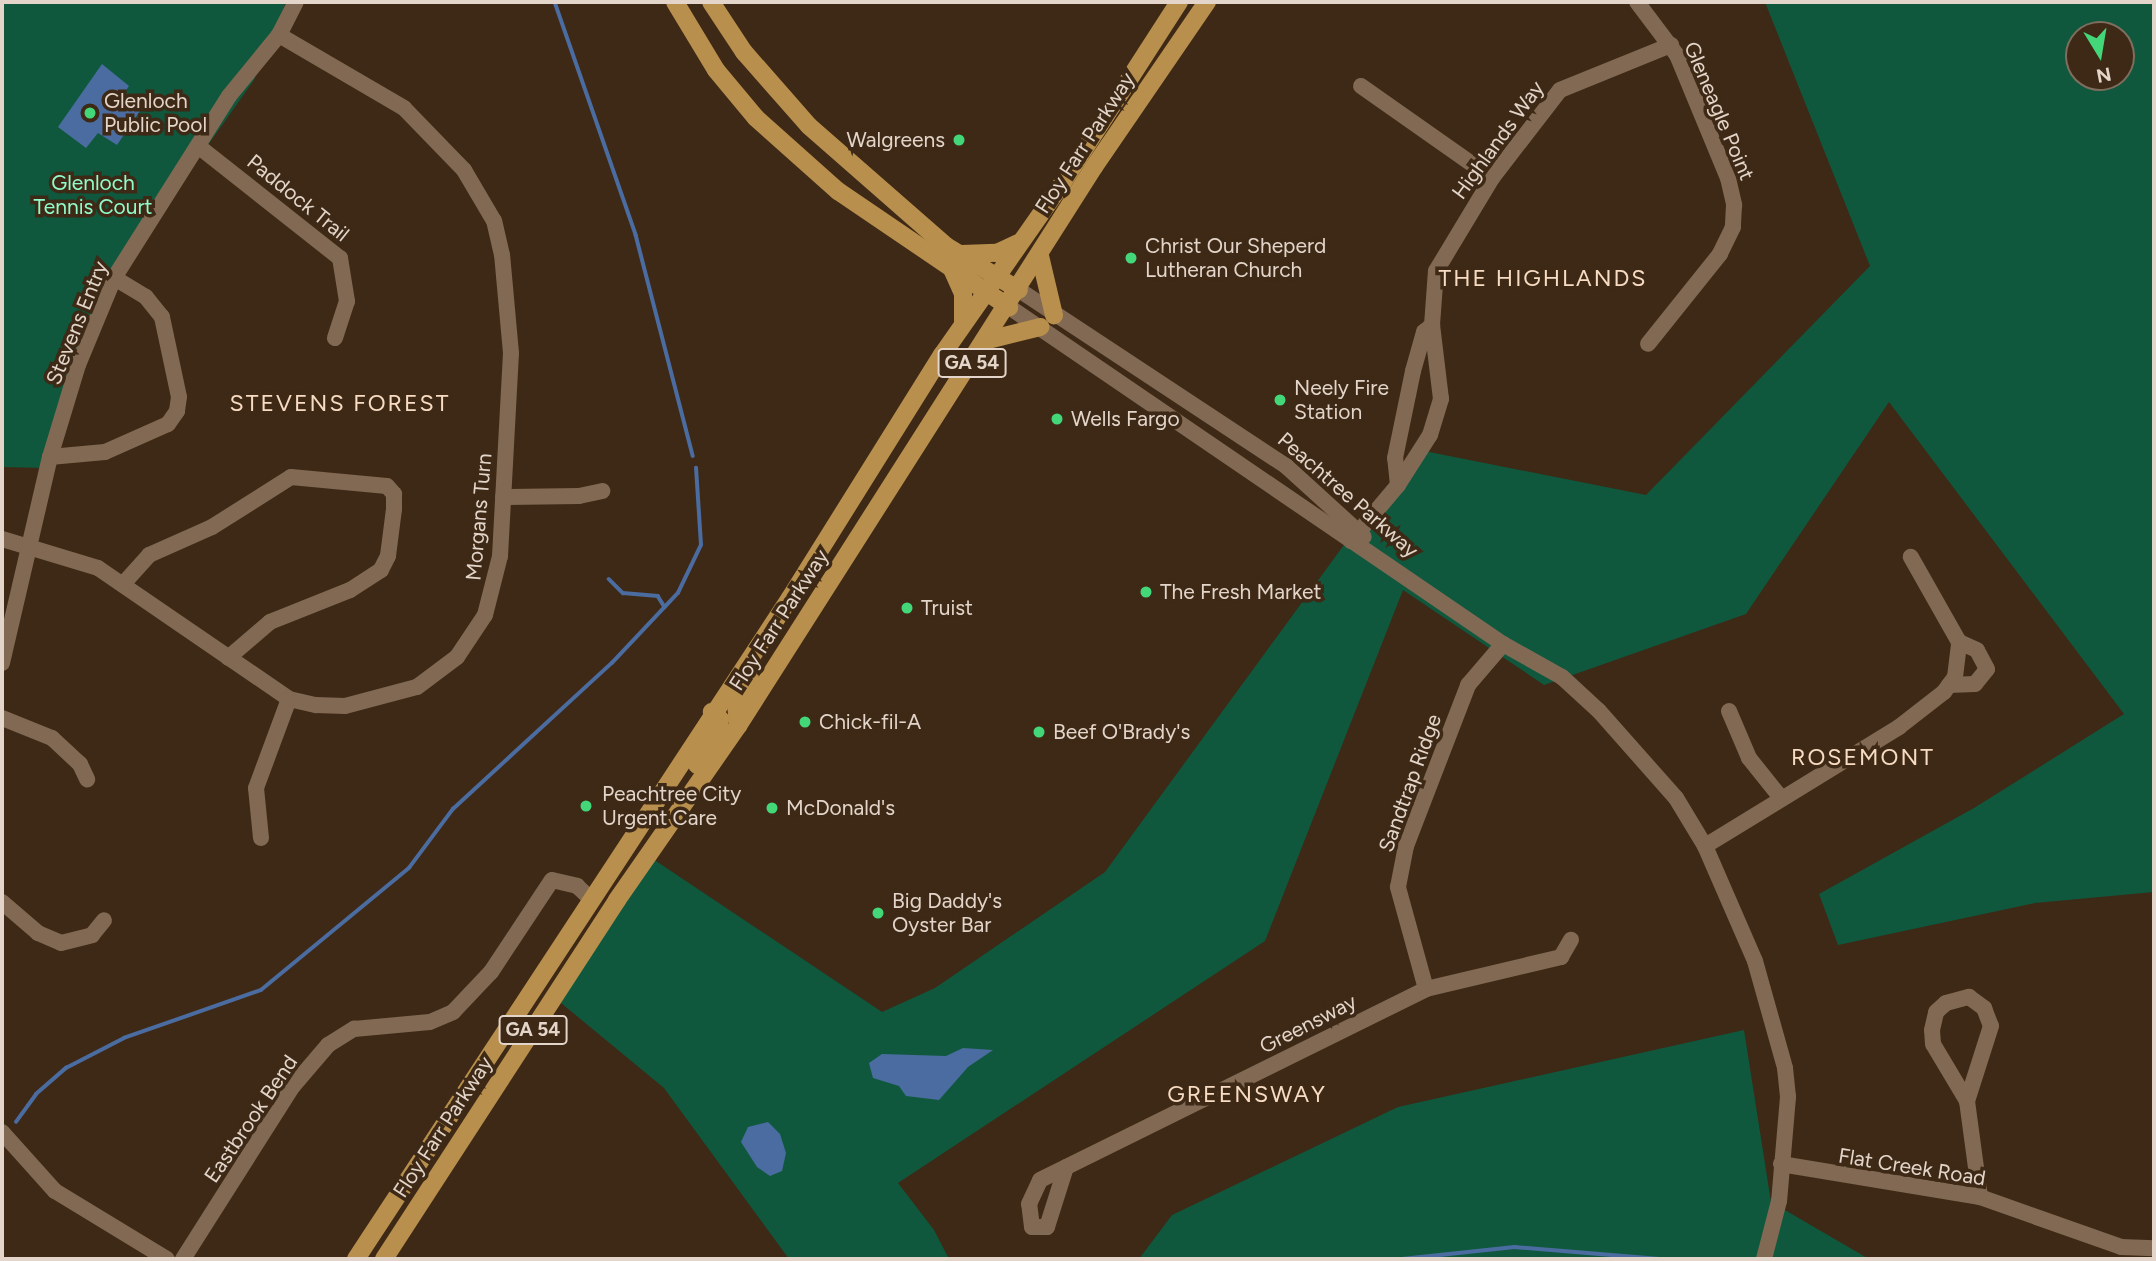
<!DOCTYPE html>
<html>
<head>
<meta charset="utf-8">
<style>
  body { margin:0 }
  #map { position:relative; width:2156px; height:1261px; overflow:hidden; background:#3d2915; font-family:Figtree,sans-serif }
  div>[style] { position:absolute }
  [style*='--x'] { left:calc(var(--x)*1px); top:calc(var(--y)*1px); width:calc(var(--w)*1px); rotate:calc(var(--a)*1deg) }
  .green>* { inset:0; background:#0f583d }
  .water>* { inset:0; background:#4b6ca0 }
  .stream>* { height:3.5px; margin:-1.75px; padding:0 1.75px; transform-origin:1.75px; border-radius:1.75px; background:#4b6ca0 }
  .minor>* { height:16px; margin:-8px; padding:0 8px; transform-origin:8px; border-radius:8px; background:#816953 }
  .major>* { height:18px; margin:-9px; padding:0 9px; transform-origin:9px; border-radius:9px; background:#b88f4c }
  .dots>* { width:19px; height:19px; translate:-50% -50%; box-sizing:border-box; border:4px solid #3d2915; border-radius:50% }
  span { translate:-50% -50%; white-space:nowrap; text-align:center; line-height:1.15; -webkit-text-stroke:7px #3d2915; paint-order:stroke }
  .shield-label span { padding:2px 5px; background:#3d2915; border:2px solid; border-radius:5px; -webkit-text-stroke-width:0 }
  .shield-label { font-size:19px; color:#e3d5c9; font-weight:700 }
  .poi-label { font-size:21px; color:#e3d5c9 }
  .left { translate:0 -50%; text-align:left }
  .right { translate:-100% -50%; text-align:right }
  .street-label { font-size:21px; color:#e3d5c9 }
  .park-label { font-size:21px; color:#91fccb }
  .neighbourhood-label { font-size:23px; color:#f7dbc3; letter-spacing:2px }
  .frame { position:absolute; inset:0; border:4px solid #e3d5c9; pointer-events:none }
  .north { position:absolute; left:2065px; top:21px; width:70px; height:70px; box-sizing:border-box; background:#3d2915; border:2px solid #7f6e5d; border-radius:50%; rotate:169deg; font-size:19px; font-weight:700; line-height:28px; text-align:center; color:#e3d5c9 }
  .north::after { content:''; display:block; margin:auto; width:24px; height:32px; background:#44d77a; clip-path:polygon(50% 0,100% 100%,50% 72%,0 100%) }
</style>
</head>
<body>
<div id="map">
  <div class="green">
    <i style="clip-path:polygon(2px 2px,286px 2px,254px 80px,121px 268px,46px 468px,2px 467px)"></i>
    <i style="clip-path:polygon(evenodd,1765px 2px,2154px 2px,2154px 892px,2035px 903px,1838px 945px,1819px 894px,1974px 808px,2124px 714px,1889px 402px,1746px 614px,1544px 685px,1403px 590px,1265px 941px,898px 1183px,934px 1230px,949px 1259px,789px 1259px,664px 1088px,561px 1003px,647px 855px,882px 1012px,935px 988px,1105px 872px,1414px 449px,1646px 495px,1870px 266px,1765px 2px,2079px 35px,2121px 35px,2121px 77px,2079px 77px,2079px 35px)"></i>
    <i style="clip-path:polygon(1744px 1030px,1771px 1202px,1869px 1259px,1139px 1259px,1172px 1215px,1398px 1107px)"></i>
  </div>
  <div class="water">
    <i style="clip-path:polygon(102px 64px,129px 86px,121px 98px,140px 111px,117px 145px,98px 133px,86px 148px,58px 127px)"></i>
    <i style="clip-path:polygon(963px 1048px,993px 1050px,968px 1067px,939px 1100px,906px 1096px,899px 1086px,873px 1078px,869px 1063px,882px 1054px,946px 1056px)"></i>
    <i style="clip-path:polygon(768px 1122px,780px 1134px,786px 1153px,782px 1171px,770px 1176px,757px 1167px,741px 1142px,748px 1127px)"></i>
  </div>
  <div class="stream">
    <i style="--x:555;--y:2;--w:247;--a:70.8"></i>
    <i style="--x:636;--y:235;--w:228;--a:75.5"></i>
    <i style="--x:609;--y:579;--w:20;--a:45"></i>
    <i style="--x:623;--y:593;--w:35;--a:5"></i>
    <i style="--x:658;--y:596;--w:13;--a:58"></i>
    <i style="--x:16;--y:1122;--w:34;--a:-54"></i>
    <i style="--x:36;--y:1094;--w:40;--a:-41"></i>
    <i style="--x:66;--y:1068;--w:65;--a:-27.3"></i>
    <i style="--x:124;--y:1038;--w:145;--a:-19.3"></i>
    <i style="--x:261;--y:990;--w:192;--a:-39.5"></i>
    <i style="--x:409;--y:868;--w:74;--a:-53.3"></i>
    <i style="--x:453;--y:809;--w:216;--a:-42.6"></i>
    <i style="--x:612;--y:663;--w:96;--a:-46.7"></i>
    <i style="--x:678;--y:593;--w:53;--a:-64.4"></i>
    <i style="--x:701;--y:545;--w:77;--a:-93.7"></i>
    <i style="--x:2;--y:1162;--w:2;--a:-90"></i>
    <i style="--x:1402;--y:1259;--w:113;--a:-6.1"></i>
    <i style="--x:1514;--y:1247;--w:146;--a:4.7"></i>
  </div>
  <div class="minor">
    <i style="--x:1637;--y:2;--w:66;--a:53"></i>
    <i style="--x:1677;--y:55;--w:133;--a:67.5"></i>
    <i style="--x:1728;--y:178;--w:28;--a:77"></i>
    <i style="--x:1734;--y:205;--w:22;--a:93"></i>
    <i style="--x:1733;--y:227;--w:30;--a:116"></i>
    <i style="--x:1720;--y:254;--w:115;--a:128.7"></i>
    <i style="--x:1361;--y:86;--w:160;--a:35.1"></i>
    <i style="--x:198;--y:146;--w:181;--a:38.3"></i>
    <i style="--x:340;--y:258;--w:44;--a:80.8"></i>
    <i style="--x:347;--y:301;--w:39;--a:108"></i>
    <i style="--x:1019;--y:290;--w:320;--a:33.4"></i>
    <i style="--x:1286;--y:466;--w:105;--a:42.3"></i>
    <i style="--x:1009;--y:307;--w:598;--a:34.3"></i>
    <i style="--x:1503;--y:644;--w:68;--a:29.2"></i>
    <i style="--x:1562;--y:677;--w:50;--a:42.6"></i>
    <i style="--x:1599;--y:711;--w:116;--a:48.5"></i>
    <i style="--x:1676;--y:798;--w:56;--a:58.9"></i>
    <i style="--x:1705;--y:846;--w:125;--a:66.5"></i>
    <i style="--x:1755;--y:961;--w:111;--a:74.3"></i>
    <i style="--x:1785;--y:1068;--w:29;--a:84"></i>
    <i style="--x:1788;--y:1097;--w:104;--a:94.9"></i>
    <i style="--x:1779;--y:1201;--w:60;--a:104.5"></i>
    <i style="--x:50;--y:457;--w:55;--a:-5.2"></i>
    <i style="--x:105;--y:452;--w:69;--a:-24"></i>
    <i style="--x:168;--y:424;--w:16;--a:-55"></i>
    <i style="--x:177;--y:411;--w:14;--a:-82"></i>
    <i style="--x:179;--y:397;--w:82;--a:-102"></i>
    <i style="--x:162;--y:317;--w:26;--a:-129"></i>
    <i style="--x:146;--y:297;--w:37;--a:-149"></i>
    <i style="--x:1398;--y:485;--w:27;--a:-96"></i>
    <i style="--x:1395;--y:458;--w:89;--a:-78.3"></i>
    <i style="--x:1413;--y:371;--w:41;--a:-74.2"></i>
    <i style="--x:1424;--y:332;--w:11;--a:-41"></i>
    <i style="--x:503;--y:497;--w:76;--a:-0.8"></i>
    <i style="--x:579;--y:496;--w:24;--a:-12"></i>
    <i style="--x:2;--y:539;--w:100;--a:16.8"></i>
    <i style="--x:98;--y:568;--w:232;--a:34.4"></i>
    <i style="--x:289;--y:699;--w:28;--a:13"></i>
    <i style="--x:316;--y:705;--w:29;--a:2"></i>
    <i style="--x:345;--y:706;--w:74;--a:-14.8"></i>
    <i style="--x:417;--y:687;--w:50;--a:-36.9"></i>
    <i style="--x:457;--y:657;--w:50;--a:-56.3"></i>
    <i style="--x:485;--y:615;--w:61;--a:-75.7"></i>
    <i style="--x:500;--y:556;--w:203;--a:-86.9"></i>
    <i style="--x:511;--y:353;--w:98;--a:-95.2"></i>
    <i style="--x:502;--y:255;--w:35;--a:-103"></i>
    <i style="--x:494;--y:221;--w:59;--a:-120.5"></i>
    <i style="--x:464;--y:170;--w:86;--a:-134.1"></i>
    <i style="--x:404;--y:108;--w:145;--a:-149.7"></i>
    <i style="--x:1351;--y:541;--w:73;--a:-50"></i>
    <i style="--x:1398;--y:485;--w:59;--a:-57.4"></i>
    <i style="--x:1430;--y:435;--w:38;--a:-73"></i>
    <i style="--x:1441;--y:399;--w:75;--a:-96.9"></i>
    <i style="--x:1432;--y:325;--w:54;--a:-85.8"></i>
    <i style="--x:1436;--y:271;--w:109;--a:-58.9"></i>
    <i style="--x:1492;--y:178;--w:111;--a:-52.3"></i>
    <i style="--x:1560;--y:90;--w:120;--a:-22.1"></i>
    <i style="--x:124;--y:583;--w:38;--a:-48"></i>
    <i style="--x:149;--y:555;--w:69;--a:-24"></i>
    <i style="--x:212;--y:527;--w:93;--a:-32.3"></i>
    <i style="--x:291;--y:477;--w:96;--a:5.4"></i>
    <i style="--x:387;--y:486;--w:11;--a:49"></i>
    <i style="--x:394;--y:494;--w:15;--a:90"></i>
    <i style="--x:394;--y:509;--w:47;--a:97.3"></i>
    <i style="--x:388;--y:556;--w:16;--a:117"></i>
    <i style="--x:381;--y:570;--w:37;--a:147"></i>
    <i style="--x:350;--y:590;--w:86;--a:158.2"></i>
    <i style="--x:270;--y:622;--w:55;--a:139.4"></i>
    <i style="--x:2;--y:663;--w:212;--a:-76.9"></i>
    <i style="--x:50;--y:457;--w:96;--a:-73.1"></i>
    <i style="--x:78;--y:365;--w:94;--a:-67.5"></i>
    <i style="--x:114;--y:278;--w:215;--a:-57.7"></i>
    <i style="--x:229;--y:96;--w:79;--a:-50.7"></i>
    <i style="--x:279;--y:35;--w:37;--a:-63"></i>
    <i style="--x:1949;--y:685;--w:26;--a:-2"></i>
    <i style="--x:1975;--y:684;--w:19;--a:-51"></i>
    <i style="--x:1987;--y:669;--w:21;--a:-118"></i>
    <i style="--x:1977;--y:650;--w:20;--a:-156"></i>
    <i style="--x:1729;--y:711;--w:51;--a:66.9"></i>
    <i style="--x:1749;--y:758;--w:51;--a:51.3"></i>
    <i style="--x:2;--y:718;--w:54;--a:21.8"></i>
    <i style="--x:52;--y:738;--w:38;--a:43"></i>
    <i style="--x:80;--y:764;--w:17;--a:65"></i>
    <i style="--x:261;--y:838;--w:50;--a:-95.7"></i>
    <i style="--x:256;--y:788;--w:95;--a:-69.7"></i>
    <i style="--x:1705;--y:846;--w:228;--a:-31.5"></i>
    <i style="--x:1899;--y:727;--w:57;--a:-37.9"></i>
    <i style="--x:1944;--y:692;--w:19;--a:-54"></i>
    <i style="--x:1955;--y:677;--w:35;--a:-83"></i>
    <i style="--x:1959;--y:642;--w:98;--a:-119.5"></i>
    <i style="--x:2;--y:902;--w:48;--a:40.7"></i>
    <i style="--x:38;--y:933;--w:25;--a:23"></i>
    <i style="--x:61;--y:943;--w:32;--a:-14"></i>
    <i style="--x:92;--y:935;--w:19;--a:-51"></i>
    <i style="--x:1426;--y:989;--w:106;--a:-105.4"></i>
    <i style="--x:1398;--y:887;--w:42;--a:-79"></i>
    <i style="--x:1406;--y:846;--w:173;--a:-68.9"></i>
    <i style="--x:1468;--y:685;--w:54;--a:-49.5"></i>
    <i style="--x:1969;--y:997;--w:19;--a:36"></i>
    <i style="--x:1984;--y:1008;--w:19;--a:69"></i>
    <i style="--x:1991;--y:1026;--w:79;--a:107.7"></i>
    <i style="--x:1967;--y:1101;--w:66;--a:-120.8"></i>
    <i style="--x:1933;--y:1044;--w:14;--a:-94"></i>
    <i style="--x:1932;--y:1030;--w:18;--a:-77"></i>
    <i style="--x:1936;--y:1012;--w:13;--a:-42"></i>
    <i style="--x:1946;--y:1003;--w:24;--a:-15"></i>
    <i style="--x:1967;--y:1101;--w:97;--a:82.3"></i>
    <i style="--x:2;--y:1132;--w:79;--a:48.1"></i>
    <i style="--x:55;--y:1191;--w:131;--a:31.3"></i>
    <i style="--x:1781;--y:1164;--w:202;--a:9.4"></i>
    <i style="--x:1980;--y:1197;--w:150;--a:19.5"></i>
    <i style="--x:2121;--y:1247;--w:33;--a:2"></i>
    <i style="--x:1066;--y:1167;--w:63;--a:107.6"></i>
    <i style="--x:1047;--y:1227;--w:15;--a:180"></i>
    <i style="--x:1032;--y:1227;--w:23;--a:-97"></i>
    <i style="--x:1029;--y:1204;--w:26;--a:-65"></i>
    <i style="--x:1040;--y:1180;--w:431;--a:-26.3"></i>
    <i style="--x:1426;--y:989;--w:139;--a:-13.3"></i>
    <i style="--x:1561;--y:957;--w:20;--a:-60"></i>
    <i style="--x:183;--y:1259;--w:205;--a:-57.6"></i>
    <i style="--x:293;--y:1086;--w:54;--a:-49.5"></i>
    <i style="--x:328;--y:1045;--w:31;--a:-32"></i>
    <i style="--x:354;--y:1029;--w:76;--a:-5.3"></i>
    <i style="--x:430;--y:1022;--w:25;--a:-23"></i>
    <i style="--x:453;--y:1012;--w:55;--a:-46.5"></i>
    <i style="--x:491;--y:972;--w:110;--a:-56.5"></i>
    <i style="--x:552;--y:880;--w:26;--a:13"></i>
    <i style="--x:577;--y:886;--w:19;--a:43"></i>
  </div>
  <div class="major">
    <i style="--x:675;--y:2;--w:79;--a:58.9"></i>
    <i style="--x:716;--y:70;--w:62;--a:50.2"></i>
    <i style="--x:756;--y:118;--w:110;--a:41.7"></i>
    <i style="--x:838;--y:191;--w:207;--a:34.2"></i>
    <i style="--x:711;--y:2;--w:60;--a:56.6"></i>
    <i style="--x:744;--y:52;--w:98;--a:48.7"></i>
    <i style="--x:809;--y:126;--w:182;--a:41.2"></i>
    <i style="--x:946;--y:246;--w:85;--a:31.1"></i>
    <i style="--x:961;--y:254;--w:36;--a:-2"></i>
    <i style="--x:997;--y:253;--w:23;--a:-25"></i>
    <i style="--x:1040;--y:256;--w:61;--a:76.7"></i>
    <i style="--x:952;--y:269;--w:27;--a:66"></i>
    <i style="--x:963;--y:294;--w:30;--a:90"></i>
    <i style="--x:988;--y:340;--w:54;--a:-14"></i>
    <i style="--x:738;--y:726;--w:25;--a:-95"></i>
    <i style="--x:736;--y:701;--w:28;--a:-60"></i>
    <i style="--x:697;--y:765;--w:44;--a:-59.9"></i>
    <i style="--x:719;--y:727;--w:8;--a:-83"></i>
    <i style="--x:720;--y:719;--w:11;--a:-139"></i>
    <i style="--x:356;--y:1259;--w:791;--a:-56.71"></i>
    <i style="--x:790;--y:598;--w:287;--a:-58"></i>
    <i style="--x:942;--y:355;--w:211;--a:-55"></i>
    <i style="--x:1063;--y:182;--w:214;--a:-57.2"></i>
    <i style="--x:384;--y:1259;--w:428;--a:-57"></i>
    <i style="--x:617;--y:900;--w:212;--a:-55.2"></i>
    <i style="--x:738;--y:726;--w:663;--a:-57.51"></i>
    <i style="--x:1094;--y:167;--w:200;--a:-55.6"></i>
  </div>
  <div class="dots">
    <i style="left:90px;top:113px;background:#44d77a"></i>
    <i style="left:959px;top:140px;background:#44d77a"></i>
    <i style="left:1131px;top:258px;background:#44d77a"></i>
    <i style="left:1280px;top:400px;background:#44d77a"></i>
    <i style="left:1057px;top:419px;background:#44d77a"></i>
    <i style="left:1146px;top:592px;background:#44d77a"></i>
    <i style="left:907px;top:608px;background:#44d77a"></i>
    <i style="left:805px;top:722px;background:#44d77a"></i>
    <i style="left:1039px;top:732px;background:#44d77a"></i>
    <i style="left:586px;top:806px;background:#44d77a"></i>
    <i style="left:772px;top:808px;background:#44d77a"></i>
    <i style="left:878px;top:913px;background:#44d77a"></i>
  </div>
  <div class="shield-label">
    <span style="left:972px;top:363px">GA 54</span>
    <span style="left:533px;top:1030px">GA 54</span>
  </div>
  <div class="poi-label">
    <span class="left" style="left:104px;top:113px">Glenloch<br>Public Pool</span>
    <span class="right" style="left:945px;top:140px">Walgreens</span>
    <span class="left" style="left:1145px;top:258px">Christ Our Sheperd<br>Lutheran Church</span>
    <span class="left" style="left:1294px;top:400px">Neely Fire<br>Station</span>
    <span class="left" style="left:1071px;top:419px">Wells Fargo</span>
    <span class="left" style="left:1160px;top:592px">The Fresh Market</span>
    <span class="left" style="left:921px;top:608px">Truist</span>
    <span class="left" style="left:819px;top:722px">Chick-fil-A</span>
    <span class="left" style="left:1053px;top:732px">Beef O'Brady's</span>
    <span class="left" style="left:602px;top:806px">Peachtree City<br>Urgent Care</span>
    <span class="left" style="left:786px;top:808px">McDonald's</span>
    <span class="left" style="left:892px;top:913px">Big Daddy's<br>Oyster Bar</span>
  </div>
  <div class="street-label">
    <span style="left:1719px;top:111px;rotate:67deg">Gleneagle Point</span>
    <span style="left:1498px;top:140px;rotate:-54deg">Highlands Way</span>
    <span style="left:1085px;top:143px;rotate:-57deg">Floy Farr Parkway</span>
    <span style="left:298px;top:198px;rotate:39deg">Paddock Trail</span>
    <span style="left:77px;top:323px;rotate:-68deg">Stevens Entry</span>
    <span style="left:1348px;top:495px;rotate:41deg">Peachtree Parkway</span>
    <span style="left:479px;top:517px;rotate:-85deg">Morgans Turn</span>
    <span style="left:779px;top:620px;rotate:-57deg">Floy Farr Parkway</span>
    <span style="left:1410px;top:783px;rotate:-70deg">Sandtrap Ridge</span>
    <span style="left:1308px;top:1024px;rotate:-27deg">Greensway</span>
    <span style="left:251px;top:1119px;rotate:-56deg">Eastbrook Bend</span>
    <span style="left:443px;top:1127px;rotate:-57deg">Floy Farr Parkway</span>
    <span style="left:1912px;top:1167px;rotate:9deg">Flat Creek Road</span>
  </div>
  <div class="park-label">
    <span style="left:93px;top:195px">Glenloch<br>Tennis Court</span>
  </div>
  <div class="neighbourhood-label">
    <span style="left:1543px;top:278px">THE HIGHLANDS</span>
    <span style="left:340px;top:403px">STEVENS FOREST</span>
    <span style="left:1863px;top:757px">ROSEMONT</span>
    <span style="left:1247px;top:1094px">GREENSWAY</span>
  </div>
  <div class="frame"></div>
  <div class="north">N</div>
</div>
</body>
</html>
